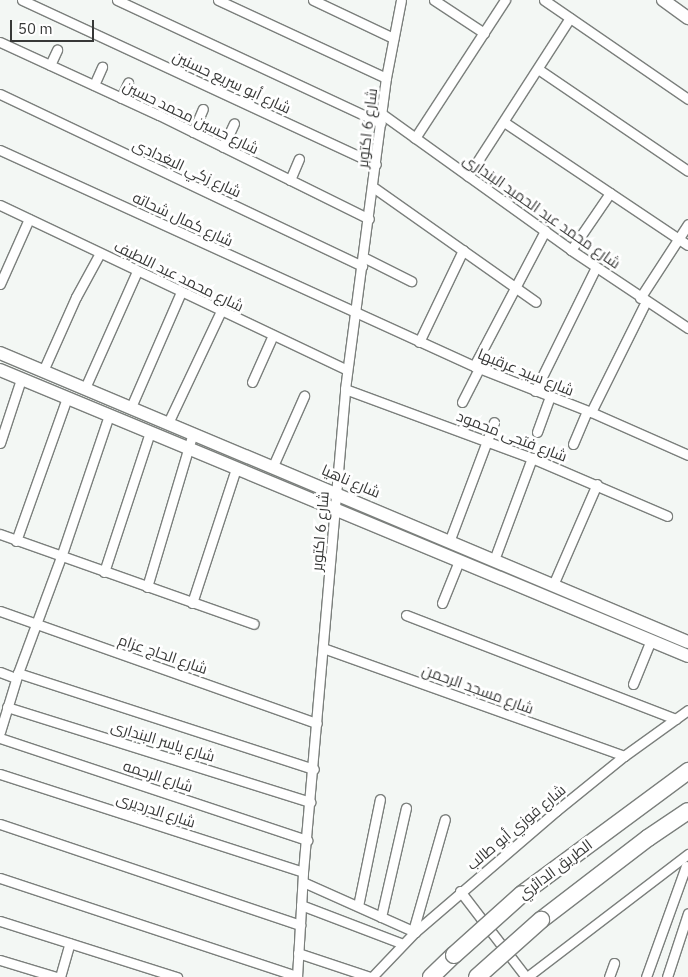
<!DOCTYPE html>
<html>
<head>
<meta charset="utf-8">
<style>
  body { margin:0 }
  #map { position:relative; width:688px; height:977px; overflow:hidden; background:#f3f7f4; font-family:"IBM Plex Sans",Cairo,sans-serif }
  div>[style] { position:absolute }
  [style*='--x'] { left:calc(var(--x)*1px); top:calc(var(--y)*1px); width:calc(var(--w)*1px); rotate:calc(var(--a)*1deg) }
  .roads { filter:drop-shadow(1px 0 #7b7f7c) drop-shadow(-1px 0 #7b7f7c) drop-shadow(0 1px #7b7f7c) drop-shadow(0 -1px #7b7f7c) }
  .street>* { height:9px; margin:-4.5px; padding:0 4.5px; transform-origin:4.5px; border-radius:4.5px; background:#fff }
  .secondary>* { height:12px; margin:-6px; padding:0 6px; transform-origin:6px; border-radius:6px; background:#fff }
  .highway>* { height:16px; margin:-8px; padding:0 8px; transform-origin:8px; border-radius:8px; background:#fff }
  .bridges { filter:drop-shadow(1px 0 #7b7f7c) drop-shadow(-1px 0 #7b7f7c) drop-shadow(0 1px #7b7f7c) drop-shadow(0 -1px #7b7f7c) }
  .highway-bridge>* { height:16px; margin:-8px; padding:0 8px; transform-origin:8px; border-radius:8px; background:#fff }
  span { translate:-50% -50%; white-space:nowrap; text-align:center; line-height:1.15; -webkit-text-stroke:5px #fff; paint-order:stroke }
  .street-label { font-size:15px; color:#373837 }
  .scale { position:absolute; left:10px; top:20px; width:84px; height:22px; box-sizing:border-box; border:2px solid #373837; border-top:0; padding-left:6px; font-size:15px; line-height:18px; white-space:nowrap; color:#373837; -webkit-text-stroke:4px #fff; paint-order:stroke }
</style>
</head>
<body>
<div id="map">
  <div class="roads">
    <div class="street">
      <i style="--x:22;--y:0;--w:390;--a:24.9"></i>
      <i style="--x:117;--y:0;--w:291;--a:25"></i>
      <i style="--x:218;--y:0;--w:185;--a:24.9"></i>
      <i style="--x:313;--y:0;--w:89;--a:25.4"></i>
      <i style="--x:434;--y:0;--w:60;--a:33.4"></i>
      <i style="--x:544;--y:0;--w:175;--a:34.5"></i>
      <i style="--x:0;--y:42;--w:175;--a:24.7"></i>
      <i style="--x:159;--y:115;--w:234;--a:26.3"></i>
      <i style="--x:50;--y:65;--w:17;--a:-65"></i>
      <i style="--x:538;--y:69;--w:181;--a:34.2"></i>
      <i style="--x:94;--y:85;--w:20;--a:-66"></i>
      <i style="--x:0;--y:94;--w:401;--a:25.4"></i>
      <i style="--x:121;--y:98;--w:17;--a:-65"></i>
      <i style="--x:382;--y:114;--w:233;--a:35.7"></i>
      <i style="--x:571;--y:250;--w:141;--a:33.7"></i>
      <i style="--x:504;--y:122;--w:221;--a:33.8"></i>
      <i style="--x:193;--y:132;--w:25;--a:-67"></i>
      <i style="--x:415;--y:138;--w:165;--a:-56.9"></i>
      <i style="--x:223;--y:147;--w:26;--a:-65"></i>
      <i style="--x:0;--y:150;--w:521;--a:24.5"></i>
      <i style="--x:474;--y:366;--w:126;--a:21.5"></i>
      <i style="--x:591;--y:412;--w:106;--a:23.9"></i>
      <i style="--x:468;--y:176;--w:188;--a:-57.2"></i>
      <i style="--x:290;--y:180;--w:23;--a:-67"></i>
      <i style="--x:373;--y:187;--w:199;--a:35.2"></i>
      <i style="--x:0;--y:205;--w:384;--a:25.4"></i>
      <i style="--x:571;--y:250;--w:69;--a:-55.6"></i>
      <i style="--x:363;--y:257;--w:54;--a:26.6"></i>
      <i style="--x:0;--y:284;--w:71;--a:-66"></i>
      <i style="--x:640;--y:298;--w:88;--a:-57"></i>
      <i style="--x:419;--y:342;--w:102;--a:-64.4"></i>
      <i style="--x:474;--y:366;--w:153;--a:-62.3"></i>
      <i style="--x:43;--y:371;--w:81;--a:-66"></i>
      <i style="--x:76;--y:297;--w:50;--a:-61.4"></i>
      <i style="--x:252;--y:382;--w:51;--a:-65.9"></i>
      <i style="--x:85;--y:388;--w:128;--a:-66"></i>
      <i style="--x:345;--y:389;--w:199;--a:20.3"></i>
      <i style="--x:532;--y:458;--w:147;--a:23.2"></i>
      <i style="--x:535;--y:391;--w:138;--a:-63.8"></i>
      <i style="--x:462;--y:402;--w:38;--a:-63"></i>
      <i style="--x:131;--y:407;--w:125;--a:-66.5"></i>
      <i style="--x:591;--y:412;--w:124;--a:-63.6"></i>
      <i style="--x:168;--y:423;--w:124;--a:-64.7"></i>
      <i style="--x:537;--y:432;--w:37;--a:-70"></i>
      <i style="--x:0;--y:443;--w:67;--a:-71.8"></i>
      <i style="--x:573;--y:444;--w:36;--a:-67"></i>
      <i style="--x:273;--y:466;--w:77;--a:-66.1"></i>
      <i style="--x:0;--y:534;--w:269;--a:19.5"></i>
      <i style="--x:16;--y:541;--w:152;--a:-70.4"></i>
      <i style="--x:449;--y:542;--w:128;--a:-69.4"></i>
      <i style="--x:494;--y:560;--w:109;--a:-69.6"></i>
      <i style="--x:104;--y:572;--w:147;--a:-71.8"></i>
      <i style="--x:553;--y:585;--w:110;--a:-66.5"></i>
      <i style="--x:147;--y:587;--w:161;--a:-73.4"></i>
      <i style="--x:192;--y:603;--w:142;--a:-71.9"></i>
      <i style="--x:442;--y:603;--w:45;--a:-68"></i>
      <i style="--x:0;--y:611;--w:336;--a:19.5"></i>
      <i style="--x:406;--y:615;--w:289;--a:21.1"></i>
      <i style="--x:323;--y:648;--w:320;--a:19.7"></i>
      <i style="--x:0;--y:672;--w:17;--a:21"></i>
      <i style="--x:18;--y:673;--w:311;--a:18"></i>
      <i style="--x:633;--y:684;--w:48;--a:-67.8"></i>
      <i style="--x:7;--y:707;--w:318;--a:17.4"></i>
      <i style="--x:0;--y:732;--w:62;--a:-73"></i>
      <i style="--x:18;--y:673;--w:124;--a:-69.7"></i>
      <i style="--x:61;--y:557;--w:150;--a:-71.3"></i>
      <i style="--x:0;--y:738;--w:324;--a:18.4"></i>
      <i style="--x:0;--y:774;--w:318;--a:17.9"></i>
      <i style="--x:0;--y:824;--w:317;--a:18.6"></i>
      <i style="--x:0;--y:878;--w:313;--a:18.3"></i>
      <i style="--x:303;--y:882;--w:123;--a:24.1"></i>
      <i style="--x:460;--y:891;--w:108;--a:52.5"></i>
      <i style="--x:301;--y:905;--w:109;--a:20.9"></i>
      <i style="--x:358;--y:906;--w:109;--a:-78.4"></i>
      <i style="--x:381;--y:917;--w:112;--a:-77.1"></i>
      <i style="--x:0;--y:921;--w:186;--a:17.6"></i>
      <i style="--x:413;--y:931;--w:116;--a:-74.1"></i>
      <i style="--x:298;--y:953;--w:76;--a:18.4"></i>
      <i style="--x:0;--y:960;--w:59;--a:16.9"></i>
      <i style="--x:60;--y:977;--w:35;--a:-74"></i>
      <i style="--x:297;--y:977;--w:105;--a:-86.7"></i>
      <i style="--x:303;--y:872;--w:485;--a:-85"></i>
      <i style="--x:345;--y:389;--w:314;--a:-82.5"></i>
      <i style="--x:386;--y:78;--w:79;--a:-79.1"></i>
      <i style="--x:372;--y:977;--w:62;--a:-46.3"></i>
      <i style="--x:415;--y:932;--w:186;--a:-40.6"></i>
      <i style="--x:556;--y:811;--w:87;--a:-39"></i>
      <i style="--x:624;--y:756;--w:79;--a:-35.7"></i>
      <i style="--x:527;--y:977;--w:203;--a:-37.4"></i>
      <i style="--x:609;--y:977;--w:15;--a:-70"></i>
      <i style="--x:646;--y:977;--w:118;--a:-70.2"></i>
      <i style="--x:667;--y:977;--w:67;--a:-71.8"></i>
    </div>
    <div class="secondary">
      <i style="--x:663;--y:0;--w:31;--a:36"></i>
      <i style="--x:0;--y:353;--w:746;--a:22.79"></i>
      <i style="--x:0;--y:370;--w:745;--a:22.57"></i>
    </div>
    <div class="highway">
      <i style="--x:522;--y:894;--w:207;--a:-36.5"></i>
      <i style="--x:541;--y:920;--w:135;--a:-37.5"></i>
      <i style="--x:648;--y:838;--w:48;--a:-34"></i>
      <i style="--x:431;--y:977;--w:32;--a:-44"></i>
    </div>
  </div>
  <div class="bridges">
    <div class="highway-bridge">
      <i style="--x:454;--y:955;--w:91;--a:-41.9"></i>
      <i style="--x:477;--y:977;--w:86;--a:-41.7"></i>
    </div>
  </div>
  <div class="street-label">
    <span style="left:232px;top:82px;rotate:25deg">شارع أبو سريع حسنين</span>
    <span style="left:191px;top:117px;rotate:26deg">شارع حسين محمد حسين</span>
    <span style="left:367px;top:128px;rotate:-83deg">شارع 6 اكتوبر</span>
    <span style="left:187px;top:168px;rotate:25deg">شارع زكي البغدادى</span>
    <span style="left:542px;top:211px;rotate:35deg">شارع محمد عبد الحميد البندارى</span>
    <span style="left:183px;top:219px;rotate:25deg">شارع كمال شحاته</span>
    <span style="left:179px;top:276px;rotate:26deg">شارع محمد عبد اللطيف</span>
    <span style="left:526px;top:372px;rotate:22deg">شارع سيد عرقبها</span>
    <span style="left:512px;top:436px;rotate:21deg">شارع فتحى محمود</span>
    <span style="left:351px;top:481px;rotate:23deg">شارع ناهيا</span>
    <span style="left:320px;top:531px;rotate:-85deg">شارع 6 اكتوبر</span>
    <span style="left:163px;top:654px;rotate:19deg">شارع الحاج عزام</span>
    <span style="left:478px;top:689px;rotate:20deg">شارع مسجد الرحمن</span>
    <span style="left:163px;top:741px;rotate:17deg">شارع ياسر البندارى</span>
    <span style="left:158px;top:776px;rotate:18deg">شارع الرحمه</span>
    <span style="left:156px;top:810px;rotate:18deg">شارع الدرديرى</span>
    <span style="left:516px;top:827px;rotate:-40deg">شارع فوزي أبو طالب</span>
    <span style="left:555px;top:869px;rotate:-37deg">الطريق الدائري</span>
  </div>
  <div class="scale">50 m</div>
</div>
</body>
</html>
